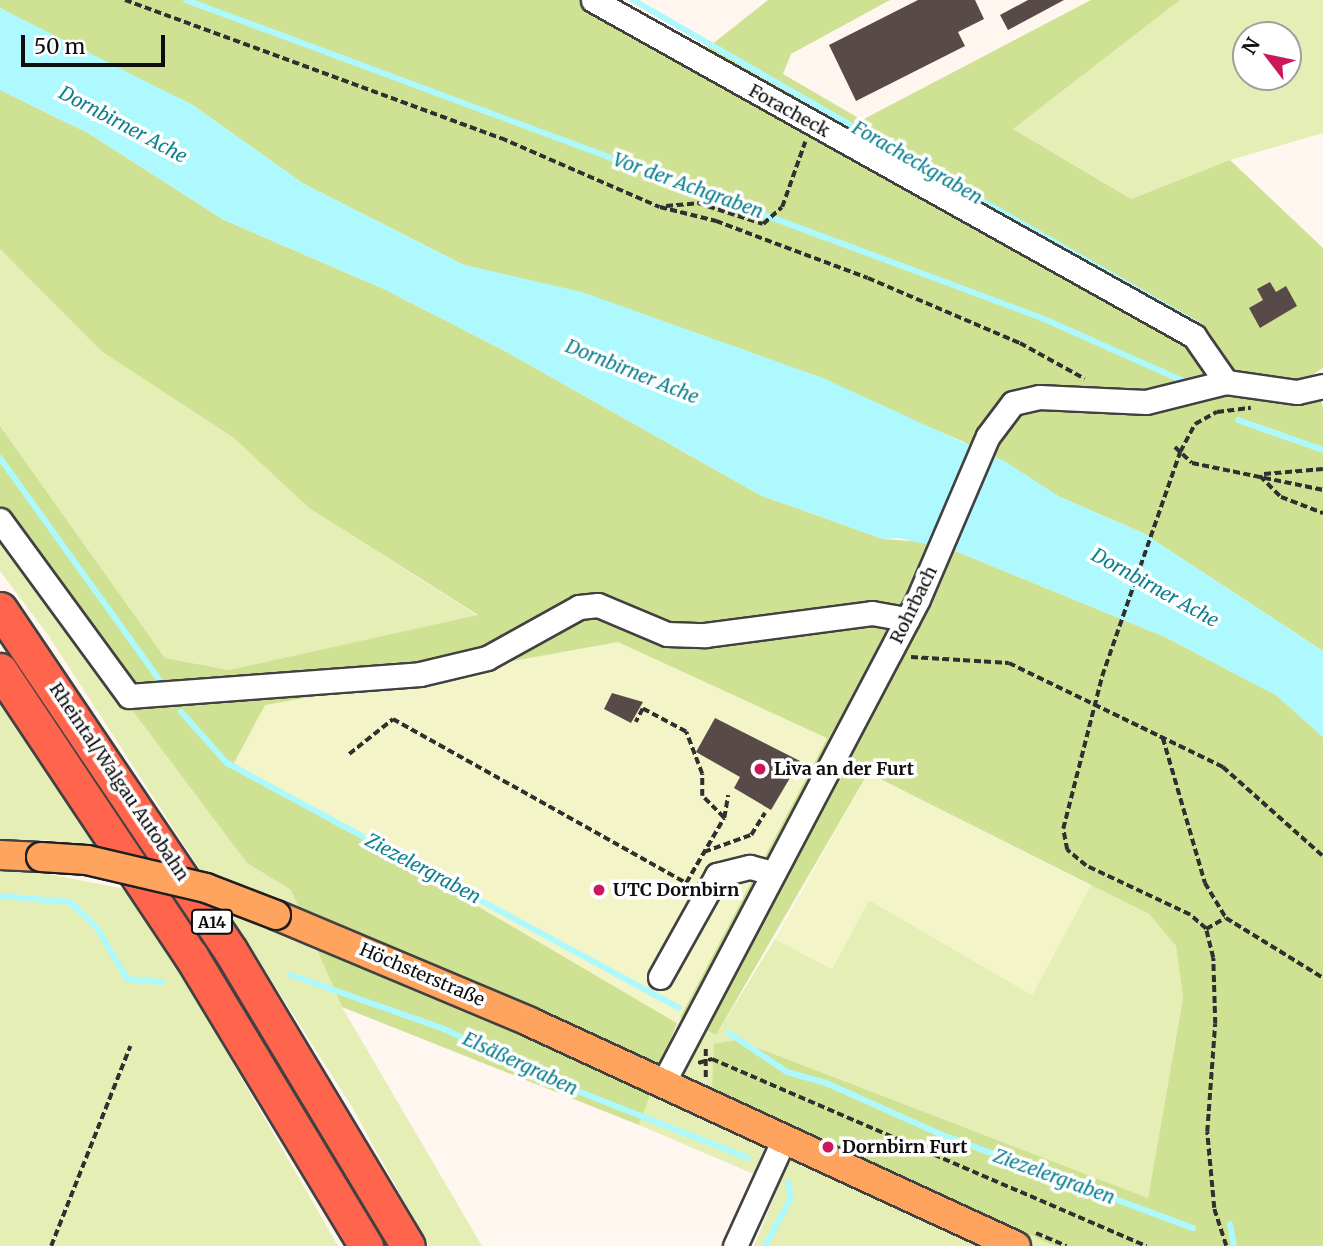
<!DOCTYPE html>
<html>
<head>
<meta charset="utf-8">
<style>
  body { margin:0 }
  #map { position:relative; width:1323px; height:1246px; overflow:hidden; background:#fff7ef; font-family:Merriweather,serif }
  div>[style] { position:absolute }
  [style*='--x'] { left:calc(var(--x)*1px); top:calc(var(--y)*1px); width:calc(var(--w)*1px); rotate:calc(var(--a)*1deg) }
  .green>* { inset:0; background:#e5eeb4 }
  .forest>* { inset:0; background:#cfe192 }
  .pitch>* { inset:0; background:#f3f4c7 }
  .water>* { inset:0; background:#aef9fd }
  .stream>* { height:6px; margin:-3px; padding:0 3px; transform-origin:3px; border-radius:3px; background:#aef9fd }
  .building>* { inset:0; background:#584a49 }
  .path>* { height:3.5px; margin-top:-1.75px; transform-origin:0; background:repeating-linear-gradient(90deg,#303030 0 7px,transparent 0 10.5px) }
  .roads { filter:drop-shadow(2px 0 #414141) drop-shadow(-2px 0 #414141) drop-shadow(0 2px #414141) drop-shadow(0 -2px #414141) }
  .minor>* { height:23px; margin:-11.5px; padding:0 11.5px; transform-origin:11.5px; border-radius:11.5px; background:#fff }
  .major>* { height:28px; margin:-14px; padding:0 14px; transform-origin:14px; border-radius:14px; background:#ffa45f }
  .highway>* { height:33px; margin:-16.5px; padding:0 16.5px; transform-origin:16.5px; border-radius:16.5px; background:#ff654d }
  .bridges { filter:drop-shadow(2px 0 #1f1f1f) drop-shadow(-2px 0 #1f1f1f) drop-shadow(0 2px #1f1f1f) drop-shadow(0 -2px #1f1f1f) }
  .major-bridge>* { height:28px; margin:-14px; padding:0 14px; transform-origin:14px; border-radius:14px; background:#ffa45f }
  .dots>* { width:19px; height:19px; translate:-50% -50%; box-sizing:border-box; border:4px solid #fff; border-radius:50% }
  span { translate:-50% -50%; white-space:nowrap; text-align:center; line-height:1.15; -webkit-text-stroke:7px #fff; paint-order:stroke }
  .shield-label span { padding:2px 5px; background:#fff; border:2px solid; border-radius:5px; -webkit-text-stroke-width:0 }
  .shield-label { font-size:16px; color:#0e0e0e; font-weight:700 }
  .street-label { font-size:18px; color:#0e0e0e }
  .poi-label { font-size:18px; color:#0e0e0e; font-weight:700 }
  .left { translate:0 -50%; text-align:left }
  .water-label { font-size:19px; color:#0b808f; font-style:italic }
  .north { position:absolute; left:1232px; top:21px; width:70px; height:70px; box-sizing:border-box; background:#fff; border:2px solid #9f9f9f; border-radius:50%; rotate:302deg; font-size:19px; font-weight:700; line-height:28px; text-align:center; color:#0e0e0e }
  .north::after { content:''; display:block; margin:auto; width:24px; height:32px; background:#cd175b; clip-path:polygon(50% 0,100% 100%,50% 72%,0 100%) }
  .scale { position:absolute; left:21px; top:35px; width:144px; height:32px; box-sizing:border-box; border:4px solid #0e0e0e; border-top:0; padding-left:9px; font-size:21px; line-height:24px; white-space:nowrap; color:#0e0e0e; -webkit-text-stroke:5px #fff; paint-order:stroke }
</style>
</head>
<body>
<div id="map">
  <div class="green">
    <i style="clip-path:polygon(evenodd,1180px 0,1323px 0,1323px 133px,1230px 160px,1131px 199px,1013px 129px,1180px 0,1246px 35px,1288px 35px,1288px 77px,1246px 77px,1246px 35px)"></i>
    <i style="clip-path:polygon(0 249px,101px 351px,234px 438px,309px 508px,478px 616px,229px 670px,165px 658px,0 426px)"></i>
    <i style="clip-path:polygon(0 518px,247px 863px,291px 890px,342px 1007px,482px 1246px,429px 1246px,352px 1107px,244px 937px,48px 635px,0 571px)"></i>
    <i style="clip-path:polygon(0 705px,72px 806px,100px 848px,46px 840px,0 842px)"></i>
    <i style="clip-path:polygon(0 865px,126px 889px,177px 966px,338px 1246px,0 1246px)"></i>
    <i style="clip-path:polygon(1091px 885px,1149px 914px,1176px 946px,1183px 998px,1148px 1198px,737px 1040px,1074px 1246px,754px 1246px,779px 1185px,639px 1125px,680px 1017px,716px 1035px,775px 939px,832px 969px,869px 900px,1032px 995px)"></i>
  </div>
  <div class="forest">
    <i style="clip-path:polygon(0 0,618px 0,706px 49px,768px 0,890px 0,791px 54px,783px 74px,862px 120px,1091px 0,1180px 0,1013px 129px,1131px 199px,1230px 160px,1323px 248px,1323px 368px,1312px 375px,1323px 407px,1323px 651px,1143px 533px,1060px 497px,962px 441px,747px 351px,582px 293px,464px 265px,304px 184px,191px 104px,68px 46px,0 8px)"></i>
    <i style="clip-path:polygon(0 90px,88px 133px,224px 220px,384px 289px,505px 351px,760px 495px,883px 539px,926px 542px,958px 552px,1165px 637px,1276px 695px,1323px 737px,1323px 1246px,1055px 1246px,712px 1090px,714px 1044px,737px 1040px,1148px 1198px,1183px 998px,1176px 946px,1149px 914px,868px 773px,716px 1035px,680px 1017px,827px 738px,234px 763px,677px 1023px,639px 1125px,342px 1007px,291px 890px,247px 863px,103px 671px,0 518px,0 426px,165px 658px,229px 670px,478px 615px,309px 508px,234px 438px,101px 351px,0 249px)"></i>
  </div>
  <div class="pitch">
    <i style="clip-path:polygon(618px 642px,827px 738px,677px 1023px,234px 763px,265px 705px)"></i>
    <i style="clip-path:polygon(868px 773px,1091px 885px,1032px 995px,869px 900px,832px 969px,775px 939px)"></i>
  </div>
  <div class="water">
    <i style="clip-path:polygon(0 8px,191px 104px,304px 184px,464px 265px,582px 292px,823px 378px,1006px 462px,1060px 497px,1143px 533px,1323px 651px,1323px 737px,1276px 695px,1165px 637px,958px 552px,899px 538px,883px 539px,760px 495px,505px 351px,384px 289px,224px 220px,88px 133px,0 90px)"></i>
  </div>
  <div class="stream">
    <i style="--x:186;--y:0;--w:913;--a:20.38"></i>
    <i style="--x:1042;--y:318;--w:157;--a:24.1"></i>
    <i style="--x:633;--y:0;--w:656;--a:29.89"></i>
    <i style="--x:1238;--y:420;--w:90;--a:19.4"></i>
    <i style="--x:0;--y:458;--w:279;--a:54.3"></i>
    <i style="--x:181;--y:712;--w:69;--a:48"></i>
    <i style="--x:227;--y:763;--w:514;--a:28.46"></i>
    <i style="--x:0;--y:896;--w:70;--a:4.9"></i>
    <i style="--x:70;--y:902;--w:37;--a:44"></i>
    <i style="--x:97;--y:928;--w:59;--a:59.5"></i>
    <i style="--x:127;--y:979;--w:35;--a:5"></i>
    <i style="--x:291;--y:975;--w:162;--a:19.4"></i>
    <i style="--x:444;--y:1029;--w:139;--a:25.1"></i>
    <i style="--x:570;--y:1088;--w:191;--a:21.5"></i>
    <i style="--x:729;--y:1033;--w:70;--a:33.9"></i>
    <i style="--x:787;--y:1072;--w:41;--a:15.8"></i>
    <i style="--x:826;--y:1083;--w:125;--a:24.1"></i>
    <i style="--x:940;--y:1134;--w:270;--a:20.4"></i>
    <i style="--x:1230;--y:1224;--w:22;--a:80"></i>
    <i style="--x:765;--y:1246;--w:55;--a:-61.6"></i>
    <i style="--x:791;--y:1198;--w:16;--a:-101"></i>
  </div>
  <div class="building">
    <i style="clip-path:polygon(918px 0,975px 0,984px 19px,958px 32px,965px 46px,856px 101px,829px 45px)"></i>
    <i style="clip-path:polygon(1028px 0,1064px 0,1008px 30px,1000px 15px)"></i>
    <i style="clip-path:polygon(1270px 282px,1276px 292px,1286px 286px,1297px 306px,1260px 328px,1249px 308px,1263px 300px,1257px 289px)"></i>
    <i style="clip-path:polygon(612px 693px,643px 702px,631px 723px,604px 709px)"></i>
    <i style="clip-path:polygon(715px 718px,800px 761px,771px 810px,734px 788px,740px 777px,696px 752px)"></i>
  </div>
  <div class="path">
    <i style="--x:125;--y:0;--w:401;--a:20.2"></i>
    <i style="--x:501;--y:138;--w:173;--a:23.5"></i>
    <i style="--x:660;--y:207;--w:58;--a:14"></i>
    <i style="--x:716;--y:221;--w:162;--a:20.6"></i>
    <i style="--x:868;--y:278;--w:165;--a:23.2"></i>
    <i style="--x:1020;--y:343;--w:74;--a:29"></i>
    <i style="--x:666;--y:206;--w:32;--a:-5"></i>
    <i style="--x:698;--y:203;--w:68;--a:17.9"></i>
    <i style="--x:763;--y:224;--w:25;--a:-42"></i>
    <i style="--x:782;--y:207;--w:69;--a:-70.5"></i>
    <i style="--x:1175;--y:447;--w:23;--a:43"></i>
    <i style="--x:1192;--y:463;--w:134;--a:11.6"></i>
    <i style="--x:1264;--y:474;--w:59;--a:-4.8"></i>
    <i style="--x:1260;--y:476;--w:30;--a:45"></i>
    <i style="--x:1281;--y:497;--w:45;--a:20.9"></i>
    <i style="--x:911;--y:657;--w:98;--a:3.5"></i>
    <i style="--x:1009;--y:663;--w:238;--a:25.9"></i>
    <i style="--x:1223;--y:767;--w:134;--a:41.7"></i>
    <i style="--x:1163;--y:738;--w:151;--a:73.8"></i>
    <i style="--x:1205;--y:883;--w:41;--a:59"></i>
    <i style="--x:1226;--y:918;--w:114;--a:31.7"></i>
    <i style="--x:349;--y:754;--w:56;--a:-38.5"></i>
    <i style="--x:393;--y:719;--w:336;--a:29.2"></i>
    <i style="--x:686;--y:883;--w:75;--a:-59.7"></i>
    <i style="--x:724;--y:818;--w:31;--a:-135"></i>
    <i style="--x:702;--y:796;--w:22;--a:-90"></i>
    <i style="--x:702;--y:774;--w:45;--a:-110.9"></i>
    <i style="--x:686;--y:732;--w:49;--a:-151.9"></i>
    <i style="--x:643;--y:709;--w:15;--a:118"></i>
    <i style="--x:724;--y:818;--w:23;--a:-80"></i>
    <i style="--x:704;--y:852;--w:50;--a:-19.9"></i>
    <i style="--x:751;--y:835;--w:26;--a:-58"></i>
    <i style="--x:1206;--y:929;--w:22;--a:-30"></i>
    <i style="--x:706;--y:1049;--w:31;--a:90"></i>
    <i style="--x:698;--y:1063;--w:15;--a:-16"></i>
    <i style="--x:712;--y:1059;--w:473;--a:23.3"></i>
    <i style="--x:1036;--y:1233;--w:33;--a:23"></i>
    <i style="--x:51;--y:1246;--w:215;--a:-68.4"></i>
    <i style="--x:1226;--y:1246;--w:40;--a:-108"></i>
    <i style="--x:1214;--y:1208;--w:76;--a:-95.3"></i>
    <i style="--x:1207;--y:1132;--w:108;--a:-85.8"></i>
    <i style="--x:1215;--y:1024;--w:66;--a:-91.7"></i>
    <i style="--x:1213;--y:958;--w:30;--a:-104"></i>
    <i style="--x:1206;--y:929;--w:21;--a:-139"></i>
    <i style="--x:1190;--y:915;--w:115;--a:-154.8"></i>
    <i style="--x:1086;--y:866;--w:25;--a:-140"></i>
    <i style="--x:1067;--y:850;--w:21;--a:-101"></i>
    <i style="--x:1063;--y:829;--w:158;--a:-75.7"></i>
    <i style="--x:1102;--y:676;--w:237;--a:-70.8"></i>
    <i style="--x:1180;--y:452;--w:32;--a:-62"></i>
    <i style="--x:1195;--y:424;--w:25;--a:-29"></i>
    <i style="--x:1217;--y:412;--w:34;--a:-7"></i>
  </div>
  <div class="roads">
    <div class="minor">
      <i style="--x:593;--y:0;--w:689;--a:29.21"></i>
      <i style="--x:1194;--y:336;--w:56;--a:55.2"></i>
      <i style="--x:0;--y:520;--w:218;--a:53.8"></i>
      <i style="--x:129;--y:696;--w:292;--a:-4.3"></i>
      <i style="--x:420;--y:674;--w:69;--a:-13.4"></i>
      <i style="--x:487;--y:658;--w:105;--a:-29"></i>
      <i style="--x:579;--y:607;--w:19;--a:-6"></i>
      <i style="--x:598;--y:605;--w:75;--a:22.8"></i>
      <i style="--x:667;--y:634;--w:38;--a:2"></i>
      <i style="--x:705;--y:635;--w:168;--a:-7.5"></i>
      <i style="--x:872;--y:613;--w:36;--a:10"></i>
      <i style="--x:660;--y:977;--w:117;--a:-60.8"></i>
      <i style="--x:717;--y:875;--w:34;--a:-14"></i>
      <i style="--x:750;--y:867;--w:24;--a:15"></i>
      <i style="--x:662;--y:1085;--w:549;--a:-62.22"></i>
      <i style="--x:918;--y:599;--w:177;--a:-66.8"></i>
      <i style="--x:988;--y:436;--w:41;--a:-52.9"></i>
      <i style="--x:1013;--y:403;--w:27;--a:-13"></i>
      <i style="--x:1039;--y:397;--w:107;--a:2.7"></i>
      <i style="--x:1146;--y:402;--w:82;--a:-14"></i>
      <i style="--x:1226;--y:382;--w:72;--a:8"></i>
      <i style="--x:1297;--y:392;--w:27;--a:-13"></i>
      <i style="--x:735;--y:1246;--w:118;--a:-65.4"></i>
    </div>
    <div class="major">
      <i style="--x:0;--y:855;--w:41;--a:2.8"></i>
      <i style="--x:276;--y:915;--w:276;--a:22.8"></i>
      <i style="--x:530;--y:1022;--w:535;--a:24.75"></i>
    </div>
    <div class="highway">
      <i style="--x:0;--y:609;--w:411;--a:56"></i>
      <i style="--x:230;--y:950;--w:345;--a:59"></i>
      <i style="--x:0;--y:670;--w:344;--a:56.3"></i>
      <i style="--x:191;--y:956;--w:339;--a:58.9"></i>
    </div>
  </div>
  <div class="bridges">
    <div class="major-bridge">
      <i style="--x:41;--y:857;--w:46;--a:3.7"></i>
      <i style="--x:87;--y:860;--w:122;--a:13.2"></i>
      <i style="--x:206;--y:888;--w:75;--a:21.1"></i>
    </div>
  </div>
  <div class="dots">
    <i style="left:760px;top:769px;background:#cd175b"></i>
    <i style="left:599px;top:890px;background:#cd175b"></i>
    <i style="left:828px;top:1147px;background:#cd175b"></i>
  </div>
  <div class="shield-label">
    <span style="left:212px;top:922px">A14</span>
  </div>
  <div class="street-label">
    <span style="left:789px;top:111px;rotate:29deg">Foracheck</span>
    <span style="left:914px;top:605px;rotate:-64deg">Rohrbach</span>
    <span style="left:119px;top:782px;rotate:56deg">Rheintal/Walgau Autobahn</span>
    <span style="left:422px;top:975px;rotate:23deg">Höchsterstraße</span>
  </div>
  <div class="poi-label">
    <span class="left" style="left:774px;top:769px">Liva an der Furt</span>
    <span class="left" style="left:613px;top:890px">UTC Dornbirn</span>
    <span class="left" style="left:842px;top:1147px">Dornbirn Furt</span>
  </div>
  <div class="water-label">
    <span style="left:123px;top:125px;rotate:28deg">Dornbirner Ache</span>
    <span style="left:917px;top:163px;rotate:30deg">Foracheckgraben</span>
    <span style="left:688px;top:186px;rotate:20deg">Vor der Achgraben</span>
    <span style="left:632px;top:372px;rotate:22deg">Dornbirner Ache</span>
    <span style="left:1155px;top:588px;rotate:29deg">Dornbirner Ache</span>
    <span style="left:423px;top:869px;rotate:28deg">Ziezelergraben</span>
    <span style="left:520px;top:1064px;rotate:25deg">Elsäßergraben</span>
    <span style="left:1054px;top:1177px;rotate:20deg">Ziezelergraben</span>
  </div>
  <div class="north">N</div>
  <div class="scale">50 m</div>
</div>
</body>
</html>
